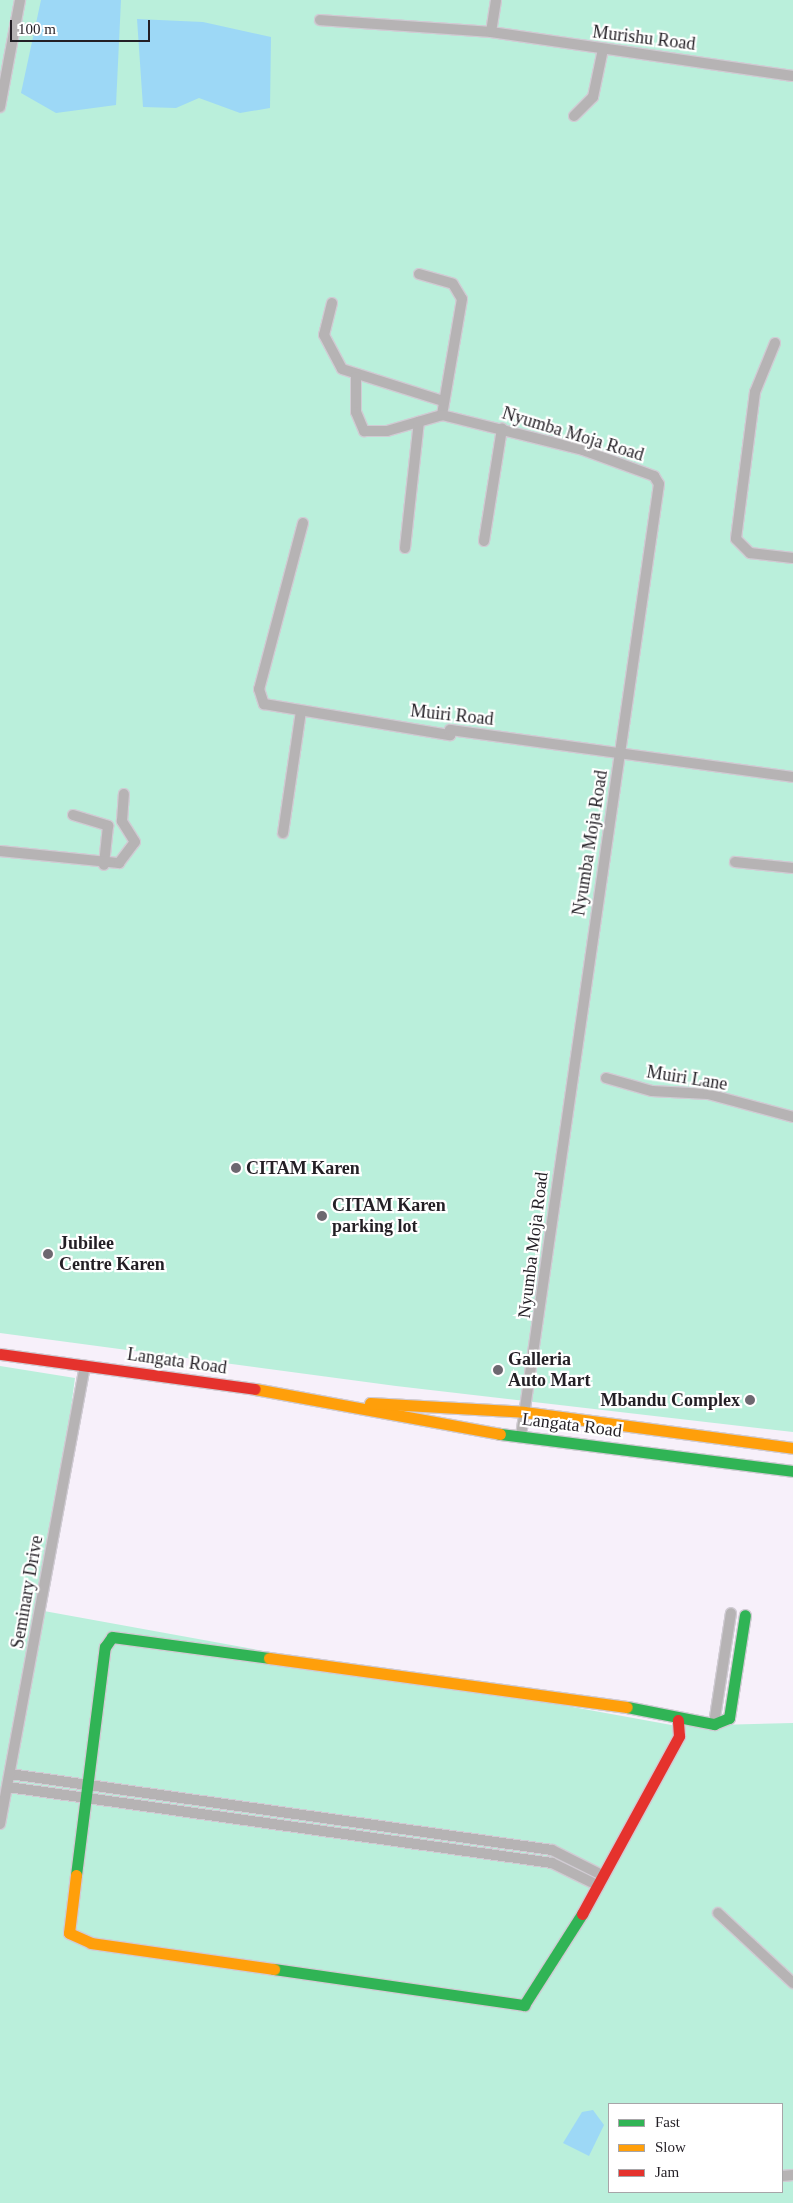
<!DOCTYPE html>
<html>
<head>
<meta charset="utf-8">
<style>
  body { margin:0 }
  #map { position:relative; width:793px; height:2203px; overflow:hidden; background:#f7f0fa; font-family:"Times New Roman",serif }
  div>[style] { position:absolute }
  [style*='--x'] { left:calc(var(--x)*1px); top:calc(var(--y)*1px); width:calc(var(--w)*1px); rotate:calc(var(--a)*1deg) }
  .green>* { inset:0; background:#baefdb }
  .water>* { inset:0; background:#9dd8f6 }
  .roads { filter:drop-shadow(1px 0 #d0cbd3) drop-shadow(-1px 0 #d0cbd3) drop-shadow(0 1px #d0cbd3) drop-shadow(0 -1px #d0cbd3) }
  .street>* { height:10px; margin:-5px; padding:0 5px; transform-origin:5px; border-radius:5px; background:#b6b3b4 }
  .fast>* { height:11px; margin:-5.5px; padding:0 5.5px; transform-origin:5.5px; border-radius:5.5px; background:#30b455 }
  .slow>* { height:11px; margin:-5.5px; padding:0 5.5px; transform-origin:5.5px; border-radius:5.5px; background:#ff9f0a }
  .jam>* { height:11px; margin:-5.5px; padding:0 5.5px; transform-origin:5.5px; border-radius:5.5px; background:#e5322d }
  .dots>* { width:14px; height:14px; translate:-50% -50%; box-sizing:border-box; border:2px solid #fff; border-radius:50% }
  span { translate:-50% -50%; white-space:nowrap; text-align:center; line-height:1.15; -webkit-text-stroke:4.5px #fff; paint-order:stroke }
  .street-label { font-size:18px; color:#231f25 }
  .poi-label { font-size:18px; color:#231f25; font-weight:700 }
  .left { translate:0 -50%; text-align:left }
  .right { translate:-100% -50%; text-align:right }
  .legend { position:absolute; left:608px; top:2103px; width:175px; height:90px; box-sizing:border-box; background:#fff; border:1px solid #a7a5a8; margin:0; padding:6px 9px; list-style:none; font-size:15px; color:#231f25 }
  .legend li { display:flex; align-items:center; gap:10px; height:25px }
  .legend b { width:25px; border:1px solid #a7a5a8 }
  .scale { position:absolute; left:10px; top:20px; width:140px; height:22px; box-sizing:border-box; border:2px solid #231f25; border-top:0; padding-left:6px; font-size:15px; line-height:18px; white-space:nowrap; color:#231f25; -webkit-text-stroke:4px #fff; paint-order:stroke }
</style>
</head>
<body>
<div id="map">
  <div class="green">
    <i style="clip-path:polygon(0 0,793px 0,793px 1432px,396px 1386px,0 1333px)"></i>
    <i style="clip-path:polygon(evenodd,0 1366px,75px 1378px,44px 1611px,677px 1726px,793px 1723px,793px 2203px,0 2203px,0 1366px,609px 2104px,782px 2104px,782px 2192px,609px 2192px,609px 2104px)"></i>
  </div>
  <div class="water">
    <i style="clip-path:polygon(41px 0,121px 0,116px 105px,56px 113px,21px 93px)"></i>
    <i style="clip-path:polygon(137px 19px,203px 22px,271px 37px,270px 108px,240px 113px,199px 98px,176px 108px,143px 107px)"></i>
    <i style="clip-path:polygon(593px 2110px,604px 2125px,589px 2156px,563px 2143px,582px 2112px)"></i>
  </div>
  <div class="roads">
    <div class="street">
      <i style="--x:320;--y:20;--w:171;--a:4"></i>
      <i style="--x:491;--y:32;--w:305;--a:8.3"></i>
      <i style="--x:491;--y:32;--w:32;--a:-81"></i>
      <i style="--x:0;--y:107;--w:109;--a:-79.4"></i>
      <i style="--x:574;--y:116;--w:27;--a:-45"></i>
      <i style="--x:593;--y:97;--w:49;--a:-78.2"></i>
      <i style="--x:419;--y:274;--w:35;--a:16"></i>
      <i style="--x:453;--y:284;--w:17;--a:59"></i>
      <i style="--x:462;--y:299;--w:118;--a:99.8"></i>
      <i style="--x:332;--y:303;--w:33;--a:104"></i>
      <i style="--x:324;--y:335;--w:38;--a:62"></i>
      <i style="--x:342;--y:369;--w:106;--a:17.6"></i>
      <i style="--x:775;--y:343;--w:53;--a:112.2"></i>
      <i style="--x:755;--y:392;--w:148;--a:97.4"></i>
      <i style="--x:736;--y:539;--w:20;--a:45"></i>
      <i style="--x:750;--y:553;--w:43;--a:6.6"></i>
      <i style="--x:356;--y:377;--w:35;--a:90"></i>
      <i style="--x:356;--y:412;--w:21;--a:67"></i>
      <i style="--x:364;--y:431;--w:23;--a:0"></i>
      <i style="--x:387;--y:431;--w:57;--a:-16.2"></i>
      <i style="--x:442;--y:415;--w:145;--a:13.9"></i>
      <i style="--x:583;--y:450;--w:76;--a:20.1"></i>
      <i style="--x:654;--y:476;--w:9;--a:58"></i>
      <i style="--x:659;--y:484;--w:962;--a:98.25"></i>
      <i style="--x:303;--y:523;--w:172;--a:104.8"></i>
      <i style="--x:259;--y:689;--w:16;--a:72"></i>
      <i style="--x:264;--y:704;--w:189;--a:9.5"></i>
      <i style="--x:450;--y:735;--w:5;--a:-90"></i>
      <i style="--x:450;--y:730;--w:346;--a:7.8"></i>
      <i style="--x:484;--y:541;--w:114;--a:-80.9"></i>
      <i style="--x:405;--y:548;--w:127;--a:-83.7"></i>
      <i style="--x:73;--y:815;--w:37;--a:17"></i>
      <i style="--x:108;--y:826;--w:39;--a:96"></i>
      <i style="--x:283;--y:833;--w:123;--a:-81.6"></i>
      <i style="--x:0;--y:851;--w:120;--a:5.8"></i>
      <i style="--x:119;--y:863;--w:26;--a:-53"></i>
      <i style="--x:135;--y:842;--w:25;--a:-122"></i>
      <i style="--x:122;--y:821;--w:27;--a:-86"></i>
      <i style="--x:735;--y:862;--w:58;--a:5.9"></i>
      <i style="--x:606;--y:1078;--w:48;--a:15.8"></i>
      <i style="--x:652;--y:1091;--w:56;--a:3.1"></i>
      <i style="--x:708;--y:1094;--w:88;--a:15.1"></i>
      <i style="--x:714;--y:1724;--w:112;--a:-81.3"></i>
      <i style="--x:10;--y:1774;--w:547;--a:7.98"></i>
      <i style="--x:552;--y:1850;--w:58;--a:26.6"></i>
      <i style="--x:8;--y:1787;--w:549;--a:7.95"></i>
      <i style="--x:552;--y:1863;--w:52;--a:26.1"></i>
      <i style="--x:0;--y:1824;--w:466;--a:-79.5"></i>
      <i style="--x:718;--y:1913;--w:103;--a:43"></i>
      <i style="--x:782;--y:2176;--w:11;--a:-5"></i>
    </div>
    <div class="fast">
      <i style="--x:500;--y:1434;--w:295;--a:7.2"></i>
      <i style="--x:627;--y:1707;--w:89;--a:11.1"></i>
      <i style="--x:714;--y:1724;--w:16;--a:-22"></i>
      <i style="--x:729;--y:1718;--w:104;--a:-81.2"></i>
      <i style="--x:76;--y:1875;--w:230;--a:-82.8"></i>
      <i style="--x:105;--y:1647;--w:12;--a:-55"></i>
      <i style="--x:112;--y:1637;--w:158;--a:7.6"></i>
      <i style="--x:274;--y:1969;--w:253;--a:8.2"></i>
      <i style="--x:524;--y:2005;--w:108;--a:-57.5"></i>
    </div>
    <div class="slow">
      <i style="--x:255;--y:1389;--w:249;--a:10.4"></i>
      <i style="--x:370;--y:1403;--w:154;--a:3.3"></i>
      <i style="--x:524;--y:1412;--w:271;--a:7.6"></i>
      <i style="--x:269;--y:1658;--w:361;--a:7.8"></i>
      <i style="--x:76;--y:1875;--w:58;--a:96.9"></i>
      <i style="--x:69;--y:1933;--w:24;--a:24"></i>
      <i style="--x:91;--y:1943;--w:185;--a:8.1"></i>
    </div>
    <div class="jam">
      <i style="--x:0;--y:1354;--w:257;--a:7.8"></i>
      <i style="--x:582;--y:1914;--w:203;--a:-61.4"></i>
      <i style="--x:679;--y:1736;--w:16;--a:-94"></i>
    </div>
  </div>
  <div class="dots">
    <i style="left:236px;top:1168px;background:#6d6870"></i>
    <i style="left:322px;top:1216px;background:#6d6870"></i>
    <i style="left:48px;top:1254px;background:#6d6870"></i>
    <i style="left:498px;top:1370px;background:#6d6870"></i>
    <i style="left:750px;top:1400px;background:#6d6870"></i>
  </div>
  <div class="street-label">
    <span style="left:644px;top:38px;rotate:7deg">Murishu Road</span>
    <span style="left:573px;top:434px;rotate:17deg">Nyumba Moja Road</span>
    <span style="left:452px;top:715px;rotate:6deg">Muiri Road</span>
    <span style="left:590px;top:843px;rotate:-81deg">Nyumba Moja Road</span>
    <span style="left:687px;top:1078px;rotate:9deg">Muiri Lane</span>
    <span style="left:533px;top:1245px;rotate:-83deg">Nyumba Moja Road</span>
    <span style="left:177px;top:1361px;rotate:8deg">Langata Road</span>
    <span style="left:572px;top:1425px;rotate:7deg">Langata Road</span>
    <span style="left:27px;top:1592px;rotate:-80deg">Seminary Drive</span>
  </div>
  <div class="poi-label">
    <span class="left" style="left:246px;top:1168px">CITAM Karen</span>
    <span class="left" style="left:332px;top:1216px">CITAM Karen<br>parking lot</span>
    <span class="left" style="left:59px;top:1254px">Jubilee<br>Centre Karen</span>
    <span class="left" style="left:508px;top:1370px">Galleria<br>Auto Mart</span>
    <span class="right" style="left:740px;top:1400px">Mbandu Complex</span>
  </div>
  <ul class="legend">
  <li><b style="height:6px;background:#30b455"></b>Fast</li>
  <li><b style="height:6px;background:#ff9f0a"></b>Slow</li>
  <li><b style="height:6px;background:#e5322d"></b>Jam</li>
  </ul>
  <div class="scale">100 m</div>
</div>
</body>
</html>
